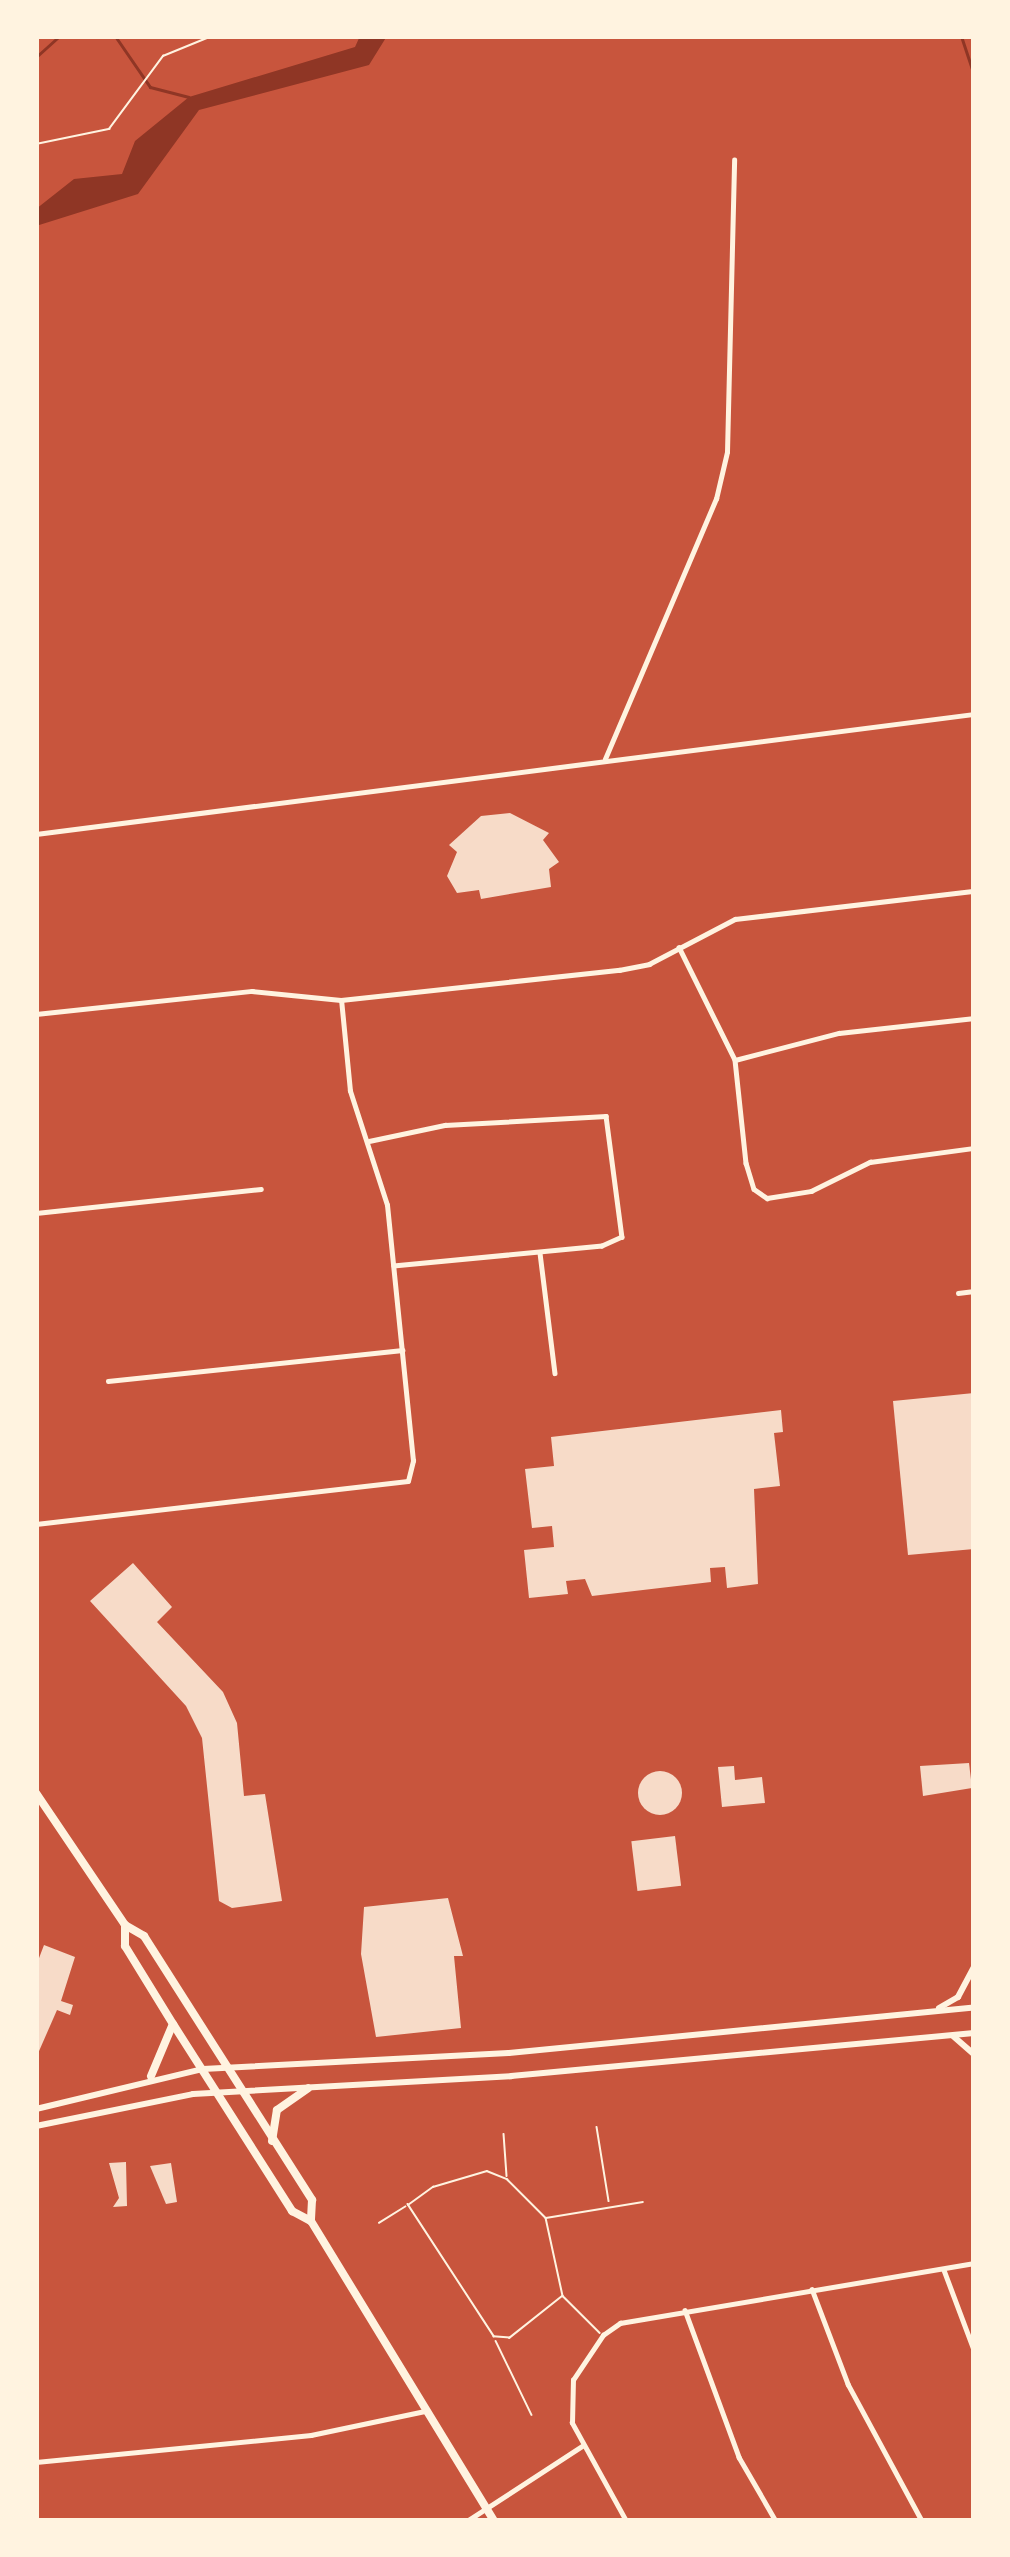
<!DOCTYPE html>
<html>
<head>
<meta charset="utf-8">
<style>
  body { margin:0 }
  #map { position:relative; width:1010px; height:2557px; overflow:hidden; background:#c8553d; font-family:"Work Sans",sans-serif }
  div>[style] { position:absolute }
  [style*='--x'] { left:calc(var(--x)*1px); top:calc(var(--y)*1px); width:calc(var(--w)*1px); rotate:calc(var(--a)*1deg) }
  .water>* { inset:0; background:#8f3625 }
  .stream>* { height:3px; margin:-1.5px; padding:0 1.5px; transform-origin:1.5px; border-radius:1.5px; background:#8f3625 }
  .building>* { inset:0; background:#f7dbc8; transform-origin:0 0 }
  .round { border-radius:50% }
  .path>* { height:1.5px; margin:-0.75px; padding:0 0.75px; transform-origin:0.75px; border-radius:0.75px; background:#fff3e0 }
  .service>* { height:1.5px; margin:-0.75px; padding:0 0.75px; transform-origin:0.75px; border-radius:0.75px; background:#fff3e0 }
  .minor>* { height:4.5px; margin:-2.25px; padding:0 2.25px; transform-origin:2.25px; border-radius:2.25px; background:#fff3e0 }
  .tertiary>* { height:6px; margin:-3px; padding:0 3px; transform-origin:3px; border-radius:3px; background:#fff3e0 }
  .secondary>* { height:6px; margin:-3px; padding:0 3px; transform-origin:3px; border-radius:3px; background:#fff3e0 }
  .primary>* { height:8px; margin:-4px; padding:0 4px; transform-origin:4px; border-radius:4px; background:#fff3e0 }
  span { translate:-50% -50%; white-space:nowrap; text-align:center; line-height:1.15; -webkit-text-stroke:12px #fff3e0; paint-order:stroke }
  .frame { position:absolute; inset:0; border:39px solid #fff3e0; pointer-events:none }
</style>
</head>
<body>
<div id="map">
  <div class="water">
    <i style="clip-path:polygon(360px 36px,387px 36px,369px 65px,199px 110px,138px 194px,36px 226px,36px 209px,74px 179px,122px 174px,135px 141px,189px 97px,355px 47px)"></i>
  </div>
  <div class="stream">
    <i style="--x:115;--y:36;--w:62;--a:55.5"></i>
    <i style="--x:150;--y:87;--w:40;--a:14.4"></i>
    <i style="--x:961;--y:36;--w:41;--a:71.6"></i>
    <i style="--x:36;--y:57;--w:31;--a:-42"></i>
  </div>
  <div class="building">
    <i style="clip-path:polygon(510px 813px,549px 833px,543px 840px,559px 862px,549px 869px,551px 887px,481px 899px,479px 890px,457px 893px,447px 876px,457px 852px,449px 845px,481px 816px)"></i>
    <i style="clip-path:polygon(974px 1393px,974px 1549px,908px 1555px,893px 1401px)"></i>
    <i style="clip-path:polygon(781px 1410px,783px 1432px,774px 1433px,780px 1486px,754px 1489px,758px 1584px,727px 1588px,725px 1567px,710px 1568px,711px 1582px,592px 1596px,585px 1579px,566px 1581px,568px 1594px,529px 1598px,524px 1550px,554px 1547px,552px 1526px,532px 1528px,525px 1469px,554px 1466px,551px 1437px)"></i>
    <i style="clip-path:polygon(133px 1563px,172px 1607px,157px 1622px,223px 1692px,237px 1723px,244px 1796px,265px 1794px,282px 1901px,232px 1908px,219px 1901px,202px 1738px,186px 1706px,90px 1601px)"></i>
    <i style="clip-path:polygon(969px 1763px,972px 1788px,923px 1796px,920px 1766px)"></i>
    <i style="clip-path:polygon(734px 1766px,735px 1780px,762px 1777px,765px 1803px,722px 1807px,718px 1767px)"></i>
    <i class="round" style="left:638px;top:1771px;width:44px;height:44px"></i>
    <i style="left:675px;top:1836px;width:50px;height:44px;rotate:83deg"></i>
    <i style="clip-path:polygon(448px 1898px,463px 1956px,454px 1956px,461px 2028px,376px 2037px,361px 1954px,364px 1907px)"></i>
    <i style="clip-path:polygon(44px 1945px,75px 1957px,61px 2001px,73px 2005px,70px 2015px,57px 2010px,36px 2058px,36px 1966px)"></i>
    <i style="clip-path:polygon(126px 2162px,127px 2206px,113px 2207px,119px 2198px,109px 2163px)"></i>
    <i style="clip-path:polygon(171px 2163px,177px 2202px,166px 2204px,150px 2166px)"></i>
  </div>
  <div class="path">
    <i style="--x:36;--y:144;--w:75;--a:-11.6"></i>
    <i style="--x:109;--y:129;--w:91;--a:-53.5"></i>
    <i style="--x:163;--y:56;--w:53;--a:-22.2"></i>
  </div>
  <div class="service">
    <i style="--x:597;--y:2127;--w:75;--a:80.8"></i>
    <i style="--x:504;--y:2134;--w:42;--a:85.9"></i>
    <i style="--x:546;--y:2218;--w:98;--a:-9.4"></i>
    <i style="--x:379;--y:2223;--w:31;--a:-32"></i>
    <i style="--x:563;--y:2296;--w:68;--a:141.6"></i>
    <i style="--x:510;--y:2338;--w:16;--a:-176"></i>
    <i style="--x:494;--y:2337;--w:158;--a:-123.1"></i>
    <i style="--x:408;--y:2205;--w:31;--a:-36"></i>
    <i style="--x:433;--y:2187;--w:56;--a:-16.5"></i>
    <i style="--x:487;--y:2171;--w:22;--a:22"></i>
    <i style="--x:507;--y:2179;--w:55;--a:45"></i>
    <i style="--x:546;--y:2218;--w:80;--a:77.7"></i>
    <i style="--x:563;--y:2296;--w:52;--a:45"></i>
    <i style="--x:496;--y:2341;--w:82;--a:64.1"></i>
  </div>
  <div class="minor">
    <i style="--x:605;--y:759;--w:283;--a:-66.9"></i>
    <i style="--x:716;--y:499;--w:48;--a:-76.8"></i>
    <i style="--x:727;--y:452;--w:292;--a:-88.6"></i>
    <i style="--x:36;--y:834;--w:946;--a:-7.29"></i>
    <i style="--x:679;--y:947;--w:126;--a:63.6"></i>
    <i style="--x:735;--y:1060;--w:104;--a:83.9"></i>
    <i style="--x:746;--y:1163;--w:27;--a:73"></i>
    <i style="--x:754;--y:1189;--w:16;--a:35"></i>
    <i style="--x:767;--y:1198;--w:45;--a:-9"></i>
    <i style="--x:811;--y:1191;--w:66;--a:-26.2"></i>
    <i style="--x:870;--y:1162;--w:105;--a:-7.7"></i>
    <i style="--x:36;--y:1014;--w:217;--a:-6.1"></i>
    <i style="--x:252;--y:991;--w:89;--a:5.8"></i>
    <i style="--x:735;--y:1060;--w:107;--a:-14.6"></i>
    <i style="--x:839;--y:1033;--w:136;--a:-6.3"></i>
    <i style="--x:369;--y:1141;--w:78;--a:-11.9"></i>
    <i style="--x:445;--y:1125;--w:161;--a:-3.2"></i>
    <i style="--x:606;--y:1116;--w:122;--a:82.5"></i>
    <i style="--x:622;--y:1237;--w:22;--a:156"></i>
    <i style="--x:602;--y:1246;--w:209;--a:174.5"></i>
    <i style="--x:36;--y:1213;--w:226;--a:-6.1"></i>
    <i style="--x:540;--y:1253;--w:121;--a:82.9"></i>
    <i style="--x:958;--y:1293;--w:16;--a:-7"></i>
    <i style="--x:108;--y:1381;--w:296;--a:-6"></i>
    <i style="--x:36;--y:1524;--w:374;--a:-6.6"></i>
    <i style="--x:408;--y:1481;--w:21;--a:-76"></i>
    <i style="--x:413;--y:1461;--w:257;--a:-95.8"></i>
    <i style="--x:387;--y:1205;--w:120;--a:-108"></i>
    <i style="--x:350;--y:1091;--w:91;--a:-95.6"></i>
    <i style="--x:341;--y:1000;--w:280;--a:-6.2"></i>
    <i style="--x:619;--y:970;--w:31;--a:-11"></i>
    <i style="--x:649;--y:964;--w:97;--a:-27.6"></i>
    <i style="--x:735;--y:919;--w:241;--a:-6.7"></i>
    <i style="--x:944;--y:2270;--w:85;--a:69.4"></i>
    <i style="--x:812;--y:2289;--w:102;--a:69.2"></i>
    <i style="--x:848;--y:2384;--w:156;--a:61.6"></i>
    <i style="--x:685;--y:2310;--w:157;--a:69.8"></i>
    <i style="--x:739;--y:2457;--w:74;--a:60"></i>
    <i style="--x:36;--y:2462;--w:276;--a:-5.6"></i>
    <i style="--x:311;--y:2435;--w:116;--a:-11.9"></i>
    <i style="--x:467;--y:2521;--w:137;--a:-33.1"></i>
    <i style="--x:626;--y:2521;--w:112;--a:-118.9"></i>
    <i style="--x:572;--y:2423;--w:43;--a:-88.7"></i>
    <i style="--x:573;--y:2380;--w:54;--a:-56.3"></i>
    <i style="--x:603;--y:2335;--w:21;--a:-35"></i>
    <i style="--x:620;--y:2323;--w:359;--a:-9.6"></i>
  </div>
  <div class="tertiary">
    <i style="--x:974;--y:1887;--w:47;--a:90"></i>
  </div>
  <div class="secondary">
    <i style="--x:939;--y:2008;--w:22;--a:-30"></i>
    <i style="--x:958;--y:1997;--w:34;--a:-62"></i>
    <i style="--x:953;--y:2036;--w:28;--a:41"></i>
    <i style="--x:36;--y:2109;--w:172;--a:-13.5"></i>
    <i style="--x:203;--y:2069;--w:306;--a:-3"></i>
    <i style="--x:509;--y:2053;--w:467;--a:-5.6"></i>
    <i style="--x:36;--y:2126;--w:160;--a:-11.5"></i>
    <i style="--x:193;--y:2094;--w:319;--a:-3.2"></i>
    <i style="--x:511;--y:2076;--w:465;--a:-5.3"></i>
  </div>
  <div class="primary">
    <i style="--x:36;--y:1793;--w:159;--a:56"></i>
    <i style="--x:125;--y:1925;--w:22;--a:30"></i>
    <i style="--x:144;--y:1936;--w:313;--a:57.5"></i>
    <i style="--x:312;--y:2200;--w:21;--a:93"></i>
    <i style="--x:125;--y:1925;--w:21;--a:90"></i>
    <i style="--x:125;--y:1946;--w:92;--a:58.4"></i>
    <i style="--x:173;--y:2024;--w:222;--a:57.5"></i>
    <i style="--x:292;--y:2211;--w:21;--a:28"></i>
    <i style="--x:311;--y:2221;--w:351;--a:58.6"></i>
    <i style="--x:151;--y:2076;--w:54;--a:-67.2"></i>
    <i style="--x:272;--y:2141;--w:31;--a:-81"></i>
    <i style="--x:277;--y:2110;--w:38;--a:-35"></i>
  </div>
  <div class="frame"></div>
</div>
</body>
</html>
